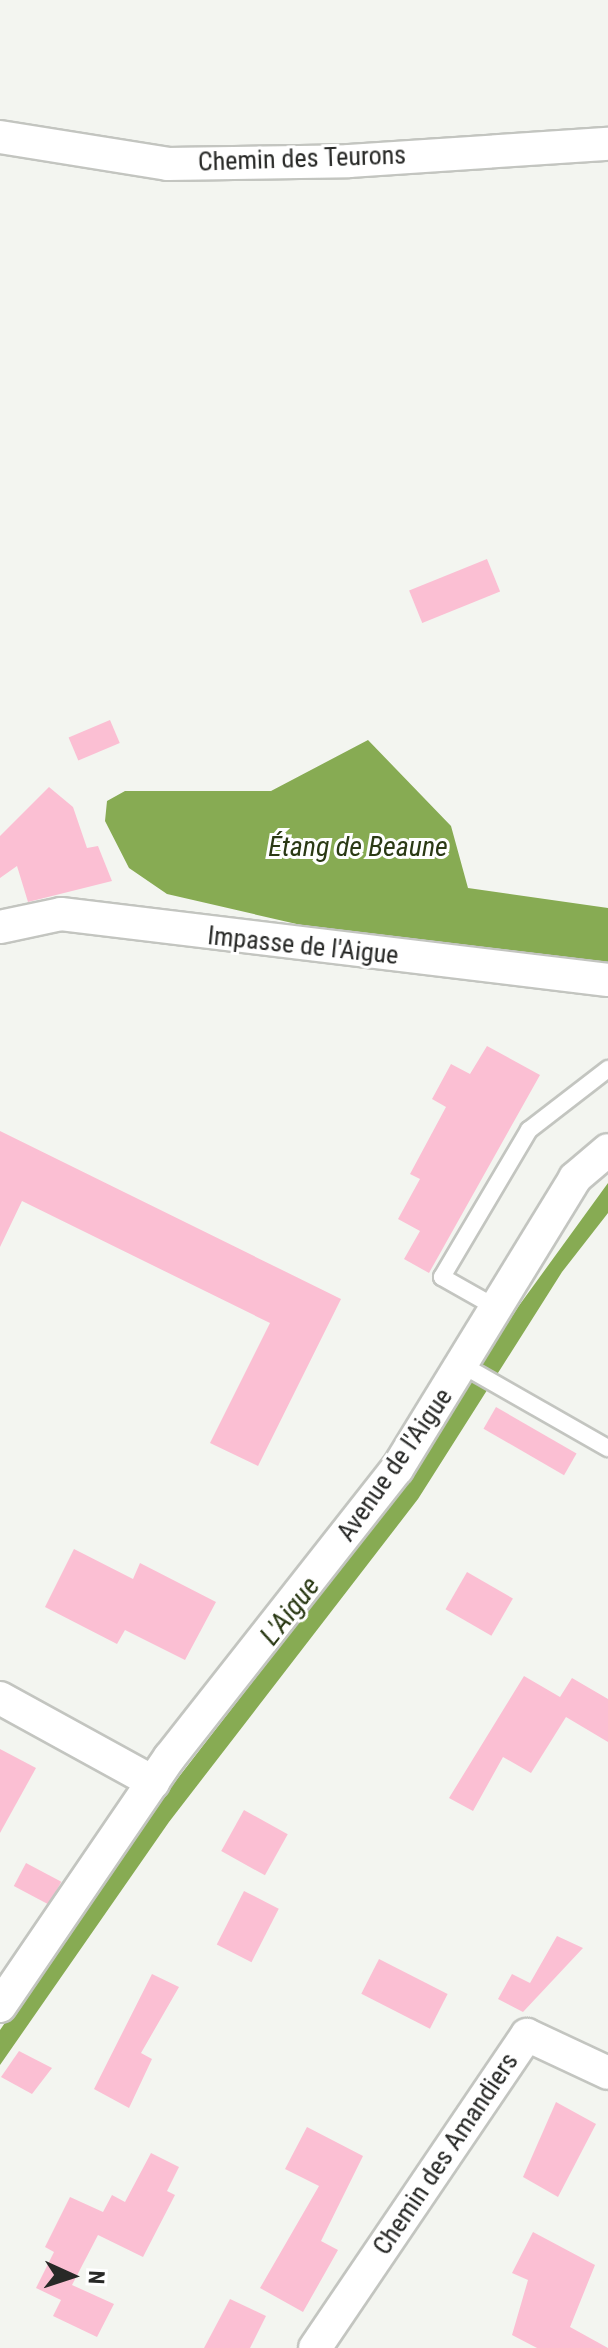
<!DOCTYPE html>
<html>
<head>
<meta charset="utf-8">
<style>
  body { margin:0 }
  #map { position:relative; width:608px; height:2348px; overflow:hidden; background:#f3f5f0; font-family:"Roboto Condensed",sans-serif }
  div>[style] { position:absolute }
  [style*='--x'] { left:calc(var(--x)*1px); top:calc(var(--y)*1px); width:calc(var(--w)*1px); rotate:calc(var(--a)*1deg) }
  .water>* { inset:0; background:#87ab53 }
  .building>* { inset:0; background:#fbbfd3; transform-origin:0 0 }
  .roads { filter:drop-shadow(2px 0 #c3c5c0) drop-shadow(-2px 0 #c3c5c0) drop-shadow(0 2px #c3c5c0) drop-shadow(0 -2px #c3c5c0) }
  .service>* { height:16px; margin:-8px; padding:0 8px; transform-origin:8px; border-radius:8px; background:#fff }
  .minor>* { height:32px; margin:-16px; padding:0 16px; transform-origin:16px; border-radius:16px; background:#fff }
  span { translate:-50% -50%; white-space:nowrap; text-align:center; line-height:1.15; -webkit-text-stroke:6px #fff; paint-order:stroke }
  .street-label { font-size:26px; color:#282927 }
  .water-label { font-size:28px; color:#2a3914; font-style:italic }
  .north { position:absolute; left:32px; top:2236px; width:80px; height:80px; -webkit-text-stroke:6px #fff; paint-order:stroke; rotate:93deg; font-size:22px; font-weight:700; line-height:32px; text-align:center; color:#282927 }
  .north::after { content:''; display:block; margin:auto; width:28px; height:36px; background:#282927; clip-path:polygon(50% 0,100% 100%,50% 72%,0 100%) }
</style>
</head>
<body>
<div id="map">
  <div class="water">
    <i style="clip-path:polygon(368px 740px,451px 826px,468px 888px,608px 908px,608px 964px,301px 925px,167px 894px,129px 868px,105px 821px,107px 801px,125px 791px,271px 791px)"></i>
    <i style="clip-path:polygon(608px 1183px,608px 1213px,562px 1272px,418px 1499px,169px 1822px,0 2065px,0 2030px,147px 1818px,398px 1494px,518px 1307px)"></i>
  </div>
  <div class="building">
    <i style="left:487px;top:559px;width:35px;height:84px;rotate:68deg"></i>
    <i style="left:110px;top:720px;width:25px;height:45px;rotate:67deg"></i>
    <i style="clip-path:polygon(49px 787px,73px 807px,87px 848px,98px 846px,112px 881px,28px 902px,17px 866px,0 878px,0 836px)"></i>
    <i style="clip-path:polygon(487px 1046px,540px 1075px,429px 1273px,404px 1259px,420px 1231px,398px 1219px,420px 1179px,410px 1174px,446px 1107px,432px 1099px,451px 1064px,470px 1074px)"></i>
    <i style="clip-path:polygon(0 1131px,341px 1299px,258px 1466px,210px 1443px,270px 1323px,22px 1201px,0 1247px)"></i>
    <i style="left:496px;top:1407px;width:93px;height:25px;rotate:30deg"></i>
    <i style="clip-path:polygon(74px 1549px,133px 1579px,140px 1563px,216px 1602px,185px 1660px,125px 1630px,117px 1644px,45px 1607px)"></i>
    <i style="left:467px;top:1572px;width:53px;height:43px;rotate:30deg"></i>
    <i style="clip-path:polygon(524px 1676px,560px 1697px,572px 1678px,608px 1699px,608px 1742px,566px 1717px,531px 1773px,503px 1757px,473px 1811px,449px 1798px)"></i>
    <i style="clip-path:polygon(0 1749px,36px 1768px,0 1833px)"></i>
    <i style="left:244px;top:1810px;width:50px;height:47px;rotate:29deg"></i>
    <i style="left:26px;top:1863px;width:40px;height:26px;rotate:28deg"></i>
    <i style="left:244px;top:1891px;width:39px;height:60px;rotate:27deg"></i>
    <i style="clip-path:polygon(557px 1936px,583px 1948px,523px 2012px,498px 1999px,512px 1974px,530px 1983px)"></i>
    <i style="left:379px;top:1959px;width:77px;height:39px;rotate:27deg"></i>
    <i style="clip-path:polygon(152px 1974px,179px 1987px,141px 2053px,152px 2059px,129px 2108px,94px 2089px)"></i>
    <i style="clip-path:polygon(19px 2051px,52px 2068px,32px 2094px,1px 2077px)"></i>
    <i style="clip-path:polygon(556px 2102px,596px 2124px,558px 2197px,523px 2177px)"></i>
    <i style="clip-path:polygon(307px 2127px,363px 2156px,321px 2241px,338px 2250px,303px 2312px,260px 2288px,319px 2186px,285px 2169px)"></i>
    <i style="clip-path:polygon(151px 2153px,179px 2167px,167px 2191px,175px 2195px,143px 2257px,98px 2235px,72px 2285px,114px 2304px,97px 2337px,53px 2316px,61px 2300px,36px 2288px,54px 2252px,45px 2247px,70px 2197px,103px 2212px,112px 2195px,125px 2202px)"></i>
    <i style="clip-path:polygon(533px 2232px,595px 2265px,570px 2327px,608px 2348px,537px 2348px,512px 2335px,528px 2280px,512px 2273px)"></i>
    <i style="clip-path:polygon(230px 2299px,266px 2316px,250px 2348px,204px 2348px)"></i>
  </div>
  <div class="roads">
    <div class="service">
      <i style="--x:495;--y:1307;--w:61;--a:-150.5"></i>
      <i style="--x:442;--y:1277;--w:171;--a:-59.4"></i>
      <i style="--x:529;--y:1130;--w:100;--a:-37.7"></i>
      <i style="--x:464;--y:1366;--w:166;--a:29.7"></i>
    </div>
    <div class="minor">
      <i style="--x:0;--y:137;--w:170;--a:9.1"></i>
      <i style="--x:168;--y:164;--w:181;--a:-0.9"></i>
      <i style="--x:349;--y:161;--w:260;--a:-3.8"></i>
      <i style="--x:0;--y:927;--w:62;--a:-12"></i>
      <i style="--x:61;--y:914;--w:551;--a:6.88"></i>
      <i style="--x:0;--y:1698;--w:175;--a:28.8"></i>
      <i style="--x:0;--y:2006;--w:301;--a:-55.7"></i>
      <i style="--x:170;--y:1757;--w:367;--a:-51.8"></i>
      <i style="--x:397;--y:1469;--w:341;--a:-58.5"></i>
      <i style="--x:575;--y:1178;--w:43;--a:-40.3"></i>
      <i style="--x:315;--y:2348;--w:378;--a:-55.9"></i>
      <i style="--x:527;--y:2035;--w:89;--a:25.1"></i>
    </div>
  </div>
  <div class="street-label">
    <span style="left:302px;top:159px;rotate:-2deg">Chemin des Teurons</span>
    <span style="left:303px;top:946px;rotate:6deg">Impasse de l'Aigue</span>
    <span style="left:395px;top:1465px;rotate:-55deg">Avenue de l'Aigue</span>
    <span style="left:446px;top:2154px;rotate:-56deg">Chemin des Amandiers</span>
  </div>
  <div class="water-label">
    <span style="left:358px;top:847px">Étang de Beaune</span>
    <span style="left:290px;top:1611px;rotate:-52deg">L'Aigue</span>
  </div>
  <div class="north">N</div>
</div>
</body>
</html>
